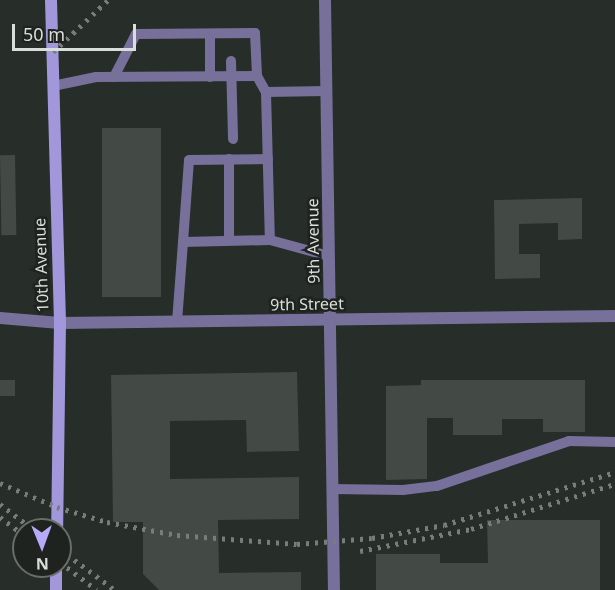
<!DOCTYPE html>
<html>
<head>
<meta charset="utf-8">
<style>
  body { margin:0 }
  #map { position:relative; width:615px; height:590px; overflow:hidden; background:#272d28; font-family:"Noto Sans",sans-serif }
  div>[style] { position:absolute }
  [style*='--x'] { left:calc(var(--x)*1px); top:calc(var(--y)*1px); width:calc(var(--w)*1px); rotate:calc(var(--a)*1deg) }
  .building>* { inset:0; background:#434944; transform-origin:0 0 }
  .lane>* { height:10px; margin:-5px; padding:0 5px; transform-origin:5px; border-radius:5px; background:#77709a }
  .street>* { height:12px; margin:-6px; padding:0 6px; transform-origin:6px; border-radius:6px; background:#77709a }
  .secondary>* { height:12px; margin:-6px; padding:0 6px; transform-origin:6px; border-radius:6px; background:#a297da }
  .rail>* { height:4.5px; margin-top:-2.25px; transform-origin:0; background:repeating-linear-gradient(90deg,#787d79 0 3px,transparent 0 9px) }
  span { translate:-50% -50%; white-space:nowrap; text-align:center; line-height:1.15; -webkit-text-stroke:5px #1e231f; paint-order:stroke }
  .street-label { font-size:16px; color:#dadedb }
  .north { position:absolute; left:12px; top:518px; width:60px; height:60px; box-sizing:border-box; background:#1e231f; border:2px solid #696e6a; border-radius:50%; rotate:179deg; font-size:16px; font-weight:700; line-height:24px; text-align:center; color:#dadedb }
  .north::after { content:''; display:block; margin:auto; width:21px; height:27px; background:#b7abf7; clip-path:polygon(50% 0,100% 100%,50% 72%,0 100%) }
  .scale { position:absolute; left:12px; top:24px; width:124px; height:27px; box-sizing:border-box; border:3px solid #dadedb; border-top:0; padding-left:8px; font-size:18px; line-height:21px; white-space:nowrap; color:#dadedb; -webkit-text-stroke:4px #1e231f; paint-order:stroke }
</style>
</head>
<body>
<div id="map">
  <div class="building">
    <i style="left:102px;top:128px;width:59px;height:169px"></i>
    <i style="left:15px;top:155px;width:80px;height:15px;rotate:89deg"></i>
    <i style="clip-path:polygon(582px 198px,582px 239px,558px 240px,558px 223px,519px 224px,519px 254px,540px 254px,540px 278px,495px 279px,494px 200px)"></i>
    <i style="clip-path:polygon(297px 372px,299px 451px,247px 452px,246px 420px,170px 421px,170px 479px,299px 477px,299px 519px,218px 520px,219px 573px,301px 572px,301px 590px,159px 590px,143px 574px,143px 522px,113px 522px,111px 375px)"></i>
    <i style="left:0;top:380px;width:15px;height:16px"></i>
    <i style="clip-path:polygon(421px 380px,585px 380px,585px 432px,543px 432px,543px 419px,502px 419px,502px 435px,453px 435px,453px 418px,427px 418px,427px 479px,386px 480px,386px 386px,421px 385px)"></i>
    <i style="clip-path:polygon(487px 520px,600px 520px,600px 590px,376px 590px,376px 554px,440px 554px,440px 563px,488px 563px)"></i>
  </div>
  <div class="lane">
    <i style="--x:210;--y:34;--w:43;--a:90"></i>
    <i style="--x:231;--y:61;--w:78;--a:88.5"></i>
    <i style="--x:114;--y:77;--w:48;--a:-62.9"></i>
    <i style="--x:136;--y:34;--w:119;--a:-0.5"></i>
    <i style="--x:255;--y:33;--w:43;--a:87.3"></i>
    <i style="--x:53;--y:86;--w:44;--a:-11.8"></i>
    <i style="--x:96;--y:77;--w:161;--a:-0.4"></i>
    <i style="--x:257;--y:76;--w:18;--a:61"></i>
    <i style="--x:266;--y:92;--w:61;--a:-0.9"></i>
    <i style="--x:266;--y:92;--w:148;--a:88.5"></i>
    <i style="--x:229;--y:159;--w:81;--a:90"></i>
    <i style="--x:183;--y:242;--w:82;--a:-85.8"></i>
    <i style="--x:189;--y:160;--w:79;--a:-0.7"></i>
    <i style="--x:177;--y:322;--w:80;--a:-85.7"></i>
    <i style="--x:183;--y:242;--w:87;--a:-1.3"></i>
    <i style="--x:270;--y:240;--w:61;--a:15.2"></i>
    <i style="--x:332;--y:489;--w:71;--a:0.8"></i>
    <i style="--x:403;--y:490;--w:34;--a:-7"></i>
    <i style="--x:437;--y:486;--w:139;--a:-18.8"></i>
    <i style="--x:569;--y:441;--w:46;--a:1.2"></i>
  </div>
  <div class="street">
    <i style="--x:325;--y:0;--w:590;--a:89.13"></i>
    <i style="--x:0;--y:318;--w:60;--a:4.8"></i>
    <i style="--x:60;--y:323;--w:555;--a:-0.72"></i>
  </div>
  <div class="secondary">
    <i style="--x:51;--y:0;--w:323;--a:88.4"></i>
    <i style="--x:60;--y:323;--w:207;--a:90.8"></i>
    <i style="--x:56;--y:590;--w:24;--a:-90"></i>
  </div>
  <div class="rail">
    <i style="--x:53;--y:52;--w:76;--a:-43.4"></i>
    <i style="--x:0;--y:483;--w:62;--a:22.8"></i>
    <i style="--x:57;--y:507;--w:52;--a:16.7"></i>
    <i style="--x:107;--y:522;--w:71;--a:10.5"></i>
    <i style="--x:177;--y:535;--w:120;--a:4.3"></i>
    <i style="--x:297;--y:544;--w:75;--a:-4.6"></i>
    <i style="--x:372;--y:538;--w:73;--a:-10.2"></i>
    <i style="--x:444;--y:525;--w:179;--a:-17.2"></i>
    <i style="--x:0;--y:504;--w:43;--a:37.4"></i>
    <i style="--x:0;--y:517;--w:30;--a:37"></i>
    <i style="--x:60;--y:549;--w:69;--a:36.7"></i>
    <i style="--x:360;--y:551;--w:113;--a:-11.2"></i>
    <i style="--x:471;--y:529;--w:151;--a:-17.4"></i>
    <i style="--x:60;--y:562;--w:46;--a:37.1"></i>
  </div>
  <div class="street-label">
    <span style="left:313px;top:241px;rotate:-91deg">9th Avenue</span>
    <span style="left:41px;top:265px;rotate:-92deg">10th Avenue</span>
    <span style="left:307px;top:304px;rotate:-1deg">9th Street</span>
  </div>
  <div class="north">N</div>
  <div class="scale">50 m</div>
</div>
</body>
</html>
